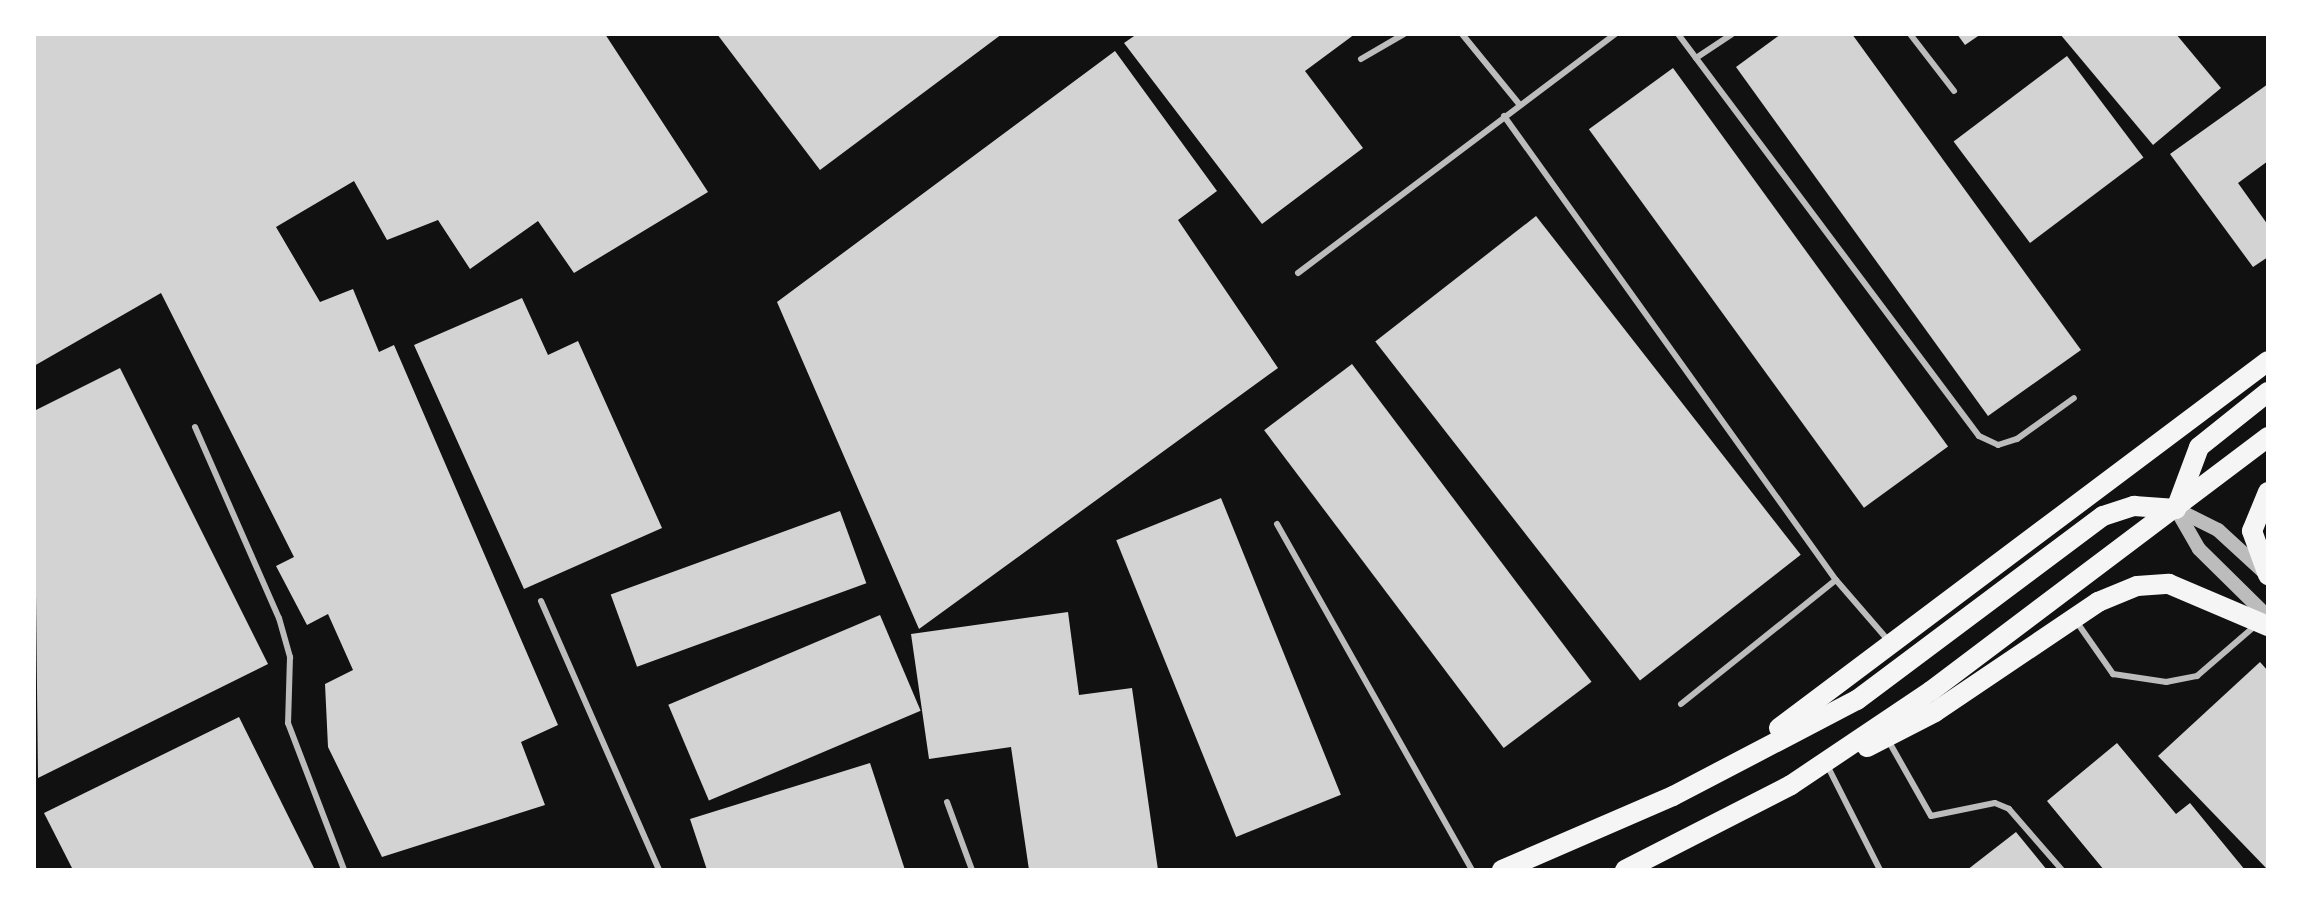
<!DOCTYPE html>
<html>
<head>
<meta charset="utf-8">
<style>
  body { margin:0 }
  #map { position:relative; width:2302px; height:904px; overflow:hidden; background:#111; font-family:Barlow,sans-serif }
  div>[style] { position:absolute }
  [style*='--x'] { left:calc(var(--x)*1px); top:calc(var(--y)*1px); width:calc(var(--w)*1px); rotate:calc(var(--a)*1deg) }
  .building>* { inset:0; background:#d3d3d3; transform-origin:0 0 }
  .service>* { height:6px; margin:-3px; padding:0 3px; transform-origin:3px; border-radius:3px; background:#bcbcbc }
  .tertiary>* { height:14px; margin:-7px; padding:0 7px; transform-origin:7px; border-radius:7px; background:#bcbcbc }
  .primary>* { height:20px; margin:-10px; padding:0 10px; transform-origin:10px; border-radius:10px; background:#f5f5f5 }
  span { translate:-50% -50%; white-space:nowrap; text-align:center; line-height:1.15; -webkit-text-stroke:6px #fff; paint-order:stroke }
  .frame { position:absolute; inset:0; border:36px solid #fff; pointer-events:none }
</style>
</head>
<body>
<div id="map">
  <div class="building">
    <i style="clip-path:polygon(34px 34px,605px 34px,708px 192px,574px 273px,538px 221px,470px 269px,438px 220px,387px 240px,354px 181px,276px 227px,320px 302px,353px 289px,379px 352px,394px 345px,558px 725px,521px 742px,545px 805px,382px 857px,328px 747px,325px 684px,353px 670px,328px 614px,307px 625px,276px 566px,294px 557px,161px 293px,34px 366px)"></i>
    <i style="clip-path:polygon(717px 34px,1002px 34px,820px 170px)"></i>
    <i style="clip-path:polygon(1137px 34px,1355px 34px,1305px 71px,1363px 148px,1262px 224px,1124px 43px)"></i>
    <i style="clip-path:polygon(1781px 34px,1852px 34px,2081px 350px,1988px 416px,1736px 67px)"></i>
    <i style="clip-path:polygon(1957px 34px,1981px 34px,1965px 45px)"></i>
    <i style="clip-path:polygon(2060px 34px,2176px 34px,2221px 88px,2153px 145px)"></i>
    <i style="clip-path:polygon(1115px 51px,1217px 191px,1178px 220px,1278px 368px,919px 629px,777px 302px)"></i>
    <i style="left:2067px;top:56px;width:127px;height:142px;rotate:53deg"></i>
    <i style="left:1673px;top:68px;width:468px;height:104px;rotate:54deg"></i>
    <i style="clip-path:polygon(2268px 84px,2268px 161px,2238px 183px,2268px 225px,2268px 257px,2253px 267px,2170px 154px)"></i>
    <i style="left:1536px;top:216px;width:430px;height:204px;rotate:52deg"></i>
    <i style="clip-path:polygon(522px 298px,548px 355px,578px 341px,662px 528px,524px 589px,414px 345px)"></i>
    <i style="left:1352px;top:364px;width:398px;height:110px;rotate:53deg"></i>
    <i style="clip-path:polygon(120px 368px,268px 664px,38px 778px,34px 411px)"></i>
    <i style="left:1221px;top:498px;width:320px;height:113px;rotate:68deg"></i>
    <i style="left:840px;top:511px;width:77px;height:244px;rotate:70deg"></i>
    <i style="clip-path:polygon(1068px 612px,1079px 695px,1132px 688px,1158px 870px,1029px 870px,1011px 747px,929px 759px,911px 634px)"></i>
    <i style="left:880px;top:615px;width:104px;height:230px;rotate:67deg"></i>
    <i style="clip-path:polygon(2260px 662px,2268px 671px,2268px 870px,2158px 756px)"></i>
    <i style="clip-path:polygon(239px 717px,315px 870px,73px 870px,44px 813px)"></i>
    <i style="clip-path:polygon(2117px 743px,2176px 814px,2190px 803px,2245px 870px,2104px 870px,2047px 801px)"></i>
    <i style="clip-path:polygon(870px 763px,905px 870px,707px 870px,690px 819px)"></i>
    <i style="clip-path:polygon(2016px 832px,2047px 870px,1967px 870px)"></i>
  </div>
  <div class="service">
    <i style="--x:1462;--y:34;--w:90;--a:50.8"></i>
    <i style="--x:1678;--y:34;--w:502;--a:53.18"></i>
    <i style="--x:1979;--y:436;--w:21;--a:25"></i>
    <i style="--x:1998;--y:445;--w:20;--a:-18"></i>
    <i style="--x:2017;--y:439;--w:70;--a:-35.7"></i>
    <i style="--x:1910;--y:34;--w:72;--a:52.3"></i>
    <i style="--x:1696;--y:58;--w:43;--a:-33.7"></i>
    <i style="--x:1361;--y:59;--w:50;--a:-30.2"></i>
    <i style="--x:1504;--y:116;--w:571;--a:54.42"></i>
    <i style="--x:1836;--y:580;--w:79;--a:49.1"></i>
    <i style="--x:1298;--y:273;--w:397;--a:-37"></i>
    <i style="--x:195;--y:427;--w:209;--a:66.3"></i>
    <i style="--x:279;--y:618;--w:41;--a:74.2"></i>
    <i style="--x:290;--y:657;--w:66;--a:91.7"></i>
    <i style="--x:288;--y:723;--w:157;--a:69.1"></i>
    <i style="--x:1277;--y:524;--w:397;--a:60.6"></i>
    <i style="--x:541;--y:601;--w:294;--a:66.3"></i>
    <i style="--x:2076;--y:621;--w:65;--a:55.1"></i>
    <i style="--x:2113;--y:674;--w:54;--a:8.6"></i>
    <i style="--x:2166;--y:682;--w:32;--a:-11"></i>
    <i style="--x:2197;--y:676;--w:78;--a:-40.8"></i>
    <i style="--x:1681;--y:704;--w:198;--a:-38.7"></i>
    <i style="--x:1888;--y:740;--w:87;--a:60.5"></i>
    <i style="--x:1931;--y:816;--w:65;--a:-11.5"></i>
    <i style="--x:1995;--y:803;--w:15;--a:23"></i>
    <i style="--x:2009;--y:809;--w:81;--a:49"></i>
    <i style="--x:1828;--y:767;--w:115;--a:63.2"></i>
    <i style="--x:947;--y:802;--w:72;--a:69.8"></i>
  </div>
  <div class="tertiary">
    <i style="--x:2176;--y:509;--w:46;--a:60.1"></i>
    <i style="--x:2199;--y:549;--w:97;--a:44.6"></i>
    <i style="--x:2176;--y:509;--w:47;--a:26.6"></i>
    <i style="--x:2218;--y:530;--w:64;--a:42.5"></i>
  </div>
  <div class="primary">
    <i style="--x:2268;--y:492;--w:42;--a:112.3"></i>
    <i style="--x:2252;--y:531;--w:47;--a:70"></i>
    <i style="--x:2176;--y:509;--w:66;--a:-69.6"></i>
    <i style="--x:2199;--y:447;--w:88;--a:-38.6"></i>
    <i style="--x:1779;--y:728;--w:611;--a:-36.89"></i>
    <i style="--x:1867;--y:747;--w:76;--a:-27.2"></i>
    <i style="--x:1935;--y:712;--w:197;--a:-34"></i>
    <i style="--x:2098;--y:602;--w:42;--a:-22.3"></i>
    <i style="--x:2137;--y:586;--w:32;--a:-4"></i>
    <i style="--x:2169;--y:584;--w:108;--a:23"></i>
    <i style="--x:1502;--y:870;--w:186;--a:-23.4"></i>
    <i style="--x:1673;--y:796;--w:208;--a:-27.6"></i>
    <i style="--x:1857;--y:700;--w:307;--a:-36.8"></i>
    <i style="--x:2103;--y:516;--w:33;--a:-18"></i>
    <i style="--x:2134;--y:506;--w:42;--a:4.1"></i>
    <i style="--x:1625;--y:870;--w:186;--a:-27.1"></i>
    <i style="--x:1791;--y:785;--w:169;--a:-33.9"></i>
    <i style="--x:1931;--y:691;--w:422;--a:-37"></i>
  </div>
  <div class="frame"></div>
</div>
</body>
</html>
